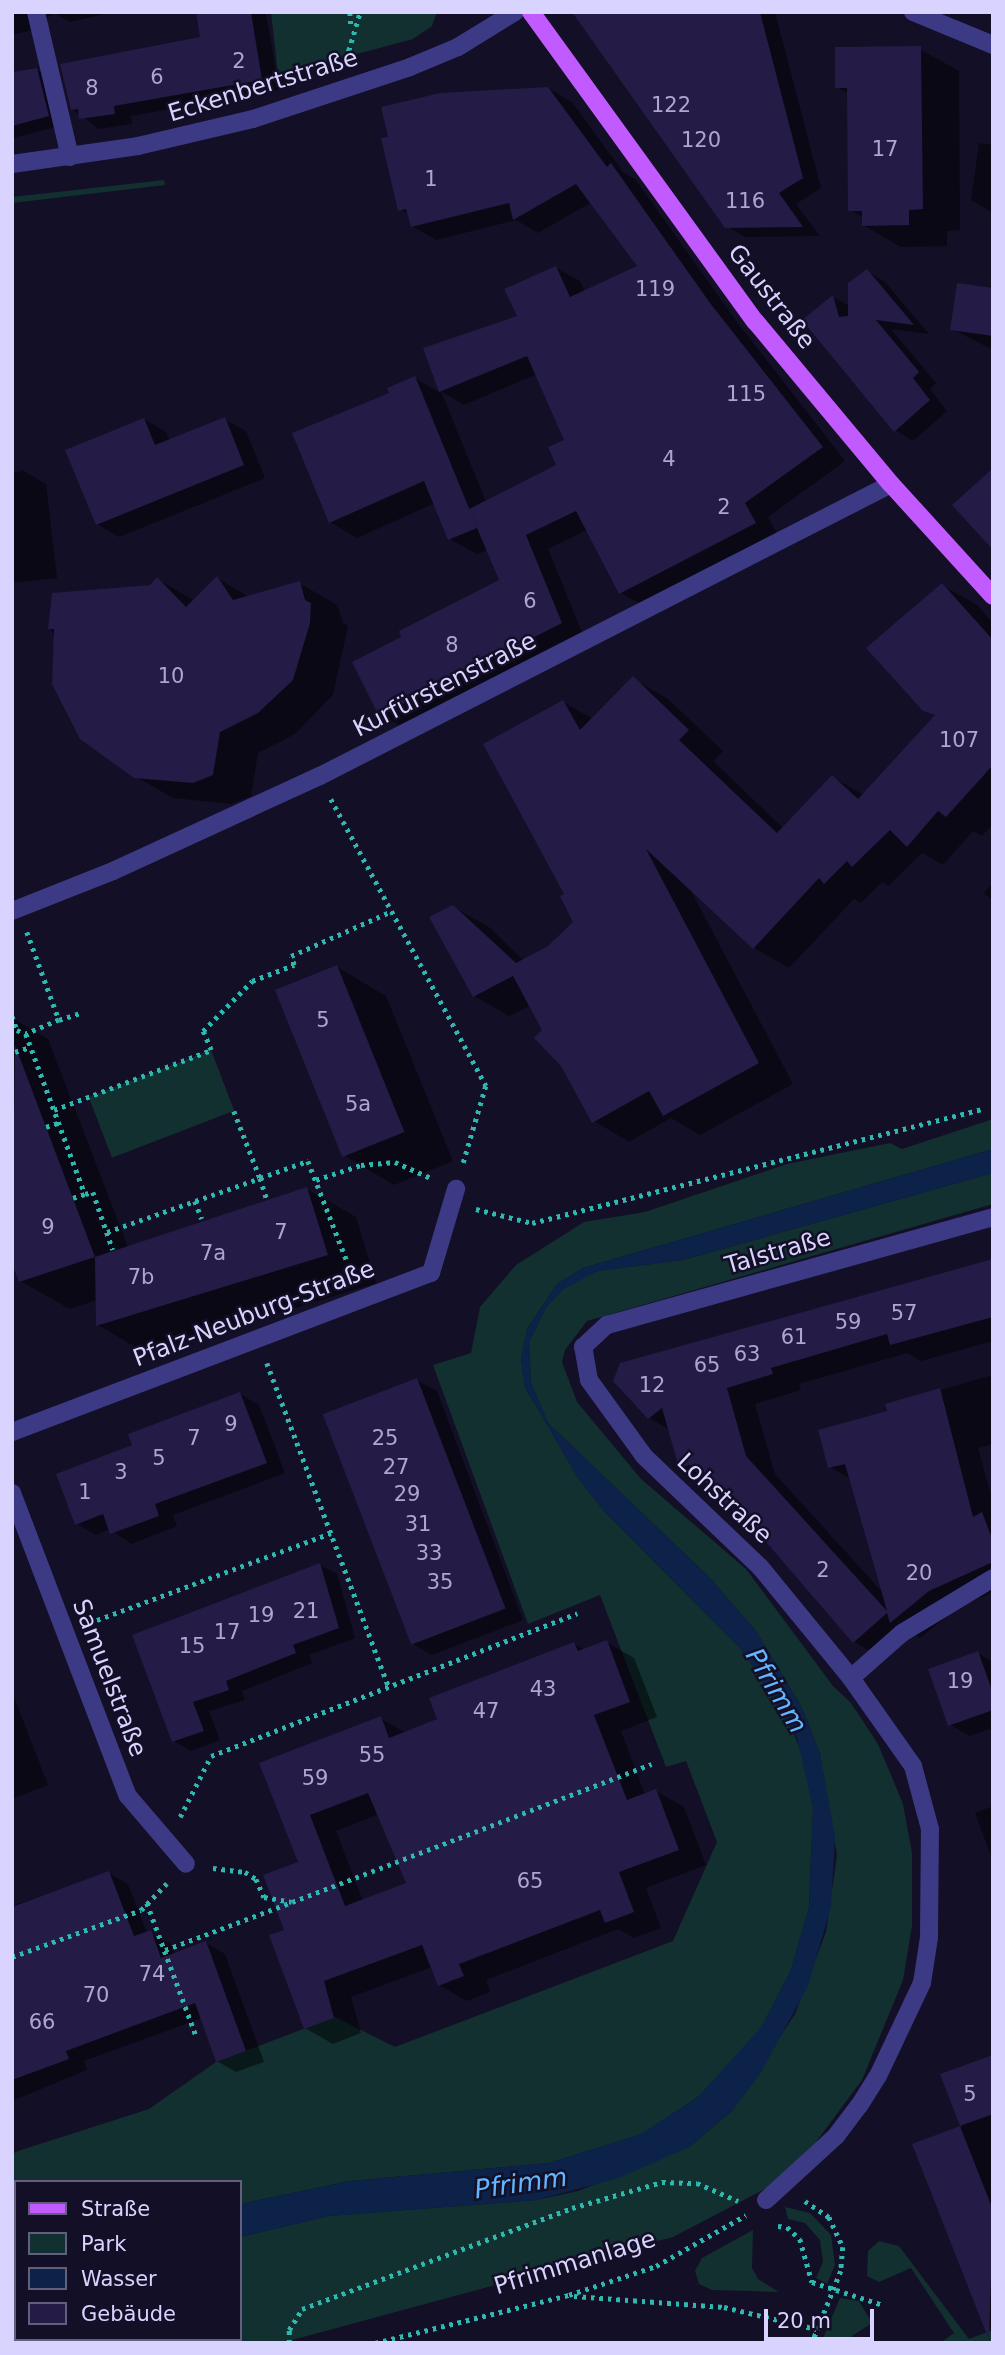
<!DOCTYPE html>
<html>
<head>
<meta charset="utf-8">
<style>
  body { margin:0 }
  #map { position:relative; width:1005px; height:2355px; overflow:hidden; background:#130f26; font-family:"DejaVu Sans",sans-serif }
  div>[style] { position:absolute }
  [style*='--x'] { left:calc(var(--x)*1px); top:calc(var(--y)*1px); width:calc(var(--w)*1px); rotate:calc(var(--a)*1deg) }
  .green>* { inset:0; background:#12302f; transform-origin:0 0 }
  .water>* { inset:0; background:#0c2248 }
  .shadow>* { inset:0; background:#0007 }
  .building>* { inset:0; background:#241b47; transform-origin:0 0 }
  .path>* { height:4.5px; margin-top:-2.25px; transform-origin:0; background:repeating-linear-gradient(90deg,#2fb8b0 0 3.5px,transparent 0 8.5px) }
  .minor>* { height:18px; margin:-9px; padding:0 9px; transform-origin:9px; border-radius:9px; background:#3d3a85 }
  .major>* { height:18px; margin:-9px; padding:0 9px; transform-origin:9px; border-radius:9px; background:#c25bff }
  span { translate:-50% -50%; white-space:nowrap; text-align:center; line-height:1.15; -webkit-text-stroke:5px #130f26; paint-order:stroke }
  .number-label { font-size:21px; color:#aca6d1 }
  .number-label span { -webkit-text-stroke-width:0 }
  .street-label { font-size:24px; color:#d9d4ff }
  .water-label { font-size:26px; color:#62b6ff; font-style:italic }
  .frame { position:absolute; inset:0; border:14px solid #d9d4ff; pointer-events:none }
  .legend { position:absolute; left:14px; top:2180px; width:228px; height:161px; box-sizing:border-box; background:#130f26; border:2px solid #625e7d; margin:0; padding:9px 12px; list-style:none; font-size:21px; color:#d9d4ff }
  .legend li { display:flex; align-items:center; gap:14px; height:35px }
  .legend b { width:35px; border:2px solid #625e7d }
  .scale { position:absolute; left:764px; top:2309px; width:110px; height:32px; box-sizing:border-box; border:4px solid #d9d4ff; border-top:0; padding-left:9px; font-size:21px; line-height:24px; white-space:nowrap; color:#d9d4ff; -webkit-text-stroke:5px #130f26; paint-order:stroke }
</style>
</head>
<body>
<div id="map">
  <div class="green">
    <i style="clip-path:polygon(271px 12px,437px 12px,432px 26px,413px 39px,278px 75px)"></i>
    <i style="clip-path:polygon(164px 180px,165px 185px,12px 203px,12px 197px)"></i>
    <i style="left:211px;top:1050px;width:65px;height:131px;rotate:69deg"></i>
    <i style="clip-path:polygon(993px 1119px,993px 1149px,583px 1268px,557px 1284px,527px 1329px,521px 1359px,525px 1387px,578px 1478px,605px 1512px,742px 1650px,787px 1717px,804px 1759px,813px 1808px,809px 1907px,791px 1970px,762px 2026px,746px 2047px,698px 2097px,642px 2134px,549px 2163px,350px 2181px,240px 2204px,240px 2182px,16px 2182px,12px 2281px,12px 2154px,18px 2151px,149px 2109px,216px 2062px,335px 2017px,395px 2047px,673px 1941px,717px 1842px,686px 1761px,666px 1767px,600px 1595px,528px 1624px,433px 1365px,471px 1353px,480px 1307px,516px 1265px,584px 1222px,645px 1212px,787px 1164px,890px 1143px,902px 1149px)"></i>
    <i style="clip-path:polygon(993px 1173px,993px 1204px,587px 1321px,565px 1350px,562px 1362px,577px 1402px,641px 1479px,746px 1569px,833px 1686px,851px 1703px,878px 1744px,903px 1804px,912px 1853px,912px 1926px,903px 1980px,862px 2080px,816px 2142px,767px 2188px,673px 2237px,281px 2343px,12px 2343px,16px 2308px,16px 2339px,240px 2339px,240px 2237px,328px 2216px,536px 2200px,578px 2191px,689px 2147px,732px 2111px,795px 2014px,826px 1932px,837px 1855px,820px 1754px,802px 1708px,756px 1631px,709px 1577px,548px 1423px,531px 1383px,529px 1342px,547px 1306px,564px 1288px,597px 1271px,683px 1260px)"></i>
    <i style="clip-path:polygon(785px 2207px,810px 2213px,831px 2235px,835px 2265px,827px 2284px,816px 2278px,823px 2262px,820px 2240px,805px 2223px,788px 2219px)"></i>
    <i style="clip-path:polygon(753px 2230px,752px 2268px,758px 2279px,779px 2292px,712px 2290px,699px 2284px,695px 2271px,702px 2258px)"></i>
    <i style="clip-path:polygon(879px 2241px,899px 2246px,969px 2339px,993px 2330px,993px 2343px,940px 2343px,954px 2333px,911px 2268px,879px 2282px,867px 2276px,868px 2251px)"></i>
    <i style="clip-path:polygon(840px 2298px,859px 2301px,872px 2323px,852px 2336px,855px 2341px,821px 2343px)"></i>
  </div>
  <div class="water">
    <i style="clip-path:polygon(993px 1149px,993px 1173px,683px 1260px,597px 1271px,564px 1289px,547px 1306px,529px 1342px,531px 1383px,548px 1423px,709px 1577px,756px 1631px,802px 1708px,820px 1754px,835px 1836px,831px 1907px,808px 1986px,760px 2074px,732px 2111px,689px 2147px,619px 2178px,536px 2200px,328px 2216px,240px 2237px,240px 2204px,350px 2181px,549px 2163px,641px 2134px,698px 2097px,762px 2026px,791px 1970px,809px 1907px,813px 1808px,797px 1738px,742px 1650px,605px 1512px,578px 1478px,525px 1387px,521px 1359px,527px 1329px,557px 1284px,583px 1268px)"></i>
  </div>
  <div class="shadow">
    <i style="clip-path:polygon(12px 12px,114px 12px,70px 22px,54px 13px,45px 20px,45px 27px,12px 35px)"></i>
    <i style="clip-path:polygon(198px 12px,266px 12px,279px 90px,131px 116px,132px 124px,99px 129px,72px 109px,201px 39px)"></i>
    <i style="clip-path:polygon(592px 12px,775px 12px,821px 188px,796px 204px,820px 236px,745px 237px,726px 226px)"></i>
    <i style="clip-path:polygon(921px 50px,959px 71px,960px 230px,947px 231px,947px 246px,901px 247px,863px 225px,863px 218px,850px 210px,849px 94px,837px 87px)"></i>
    <i style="clip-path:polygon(37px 70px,53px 79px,64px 125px,13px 138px,12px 74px)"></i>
    <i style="clip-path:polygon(evenodd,547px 88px,572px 102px,623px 172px,635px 179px,734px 318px,845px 461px,768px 517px,779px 537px,644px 606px,621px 593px,587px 530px,548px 549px,584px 637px,404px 728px,381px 714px,501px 581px,488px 550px,477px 554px,449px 539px,435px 503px,357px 538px,330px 522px,392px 394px,414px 378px,441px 393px,425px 349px,519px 317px,556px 268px,580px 281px,585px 292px,639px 267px,592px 202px,538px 233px,516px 220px,436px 240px,412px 226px,408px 214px,400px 209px,547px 88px,537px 374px,566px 440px,558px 465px,486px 502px,441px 391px,464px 405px,537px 374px)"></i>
    <i style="clip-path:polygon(979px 143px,993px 145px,993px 213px,971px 200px)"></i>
    <i style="clip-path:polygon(993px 270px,993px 350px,952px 329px,990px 289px)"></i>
    <i style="clip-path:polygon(867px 271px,885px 282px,929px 334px,891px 329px,936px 383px,930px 389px,947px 411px,913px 441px,895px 430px,805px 320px,833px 297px,850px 306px)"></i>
    <i style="clip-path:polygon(144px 419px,166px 432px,170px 441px,224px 419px,246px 431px,265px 478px,119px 537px,97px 524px)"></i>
    <i style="clip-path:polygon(22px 470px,46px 484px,57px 578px,12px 583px,12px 474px)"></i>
    <i style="clip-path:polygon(217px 578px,249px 597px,299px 583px,337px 605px,343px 623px,348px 626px,333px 695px,295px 734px,258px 753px,251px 796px,231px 804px,173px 798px,135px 776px,50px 628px,150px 587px,157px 579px,195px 601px)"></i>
    <i style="clip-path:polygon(942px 585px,977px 605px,993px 623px,993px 824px,982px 836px,973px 831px,943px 865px,922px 853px,888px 886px,882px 882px,861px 903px,854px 899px,789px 968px,754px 948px,690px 889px,793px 1084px,700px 1135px,671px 1118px,629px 1142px,594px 1121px,531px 1005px,509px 1016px,474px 996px,453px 907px,489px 927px,524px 961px,549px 947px,575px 922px,566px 895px,563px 702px,593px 719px,633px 679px,668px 699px,723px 751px,713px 761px,784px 829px,832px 777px,864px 795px,936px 716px,925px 709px)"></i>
    <i style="clip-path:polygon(993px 883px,993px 901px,984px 893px)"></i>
    <i style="clip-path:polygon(337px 967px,386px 996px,453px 1161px,394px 1185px,345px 1156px)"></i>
    <i style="clip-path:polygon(12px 1018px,48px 1039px,128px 1247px,307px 1189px,356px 1217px,376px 1283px,147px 1354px,98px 1325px,97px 1300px,70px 1309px,20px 1281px,12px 1258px)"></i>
    <i style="clip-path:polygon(993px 1261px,993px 1341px,921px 1361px,907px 1353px,799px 1384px,801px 1390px,755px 1404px,775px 1474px,884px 1594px,852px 1480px,830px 1467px,889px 1412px,887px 1405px,993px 1375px,993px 1444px,978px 1448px,993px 1502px,993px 1592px,959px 1607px,920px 1638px,912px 1633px,883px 1658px,854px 1642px,745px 1514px,681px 1467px,670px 1430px,649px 1418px,615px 1381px)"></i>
    <i style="clip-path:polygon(416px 1380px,437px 1391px,523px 1620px,432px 1655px,411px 1643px)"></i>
    <i style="clip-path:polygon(240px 1394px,259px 1405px,285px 1473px,173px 1515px,177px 1526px,131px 1544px,110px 1529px,96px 1535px,77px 1524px,135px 1446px)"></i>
    <i style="clip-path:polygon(320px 1565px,337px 1574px,355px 1638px,309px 1655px,312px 1663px,242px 1691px,245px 1700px,209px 1711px,220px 1740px,191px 1751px,174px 1741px,134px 1636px)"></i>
    <i style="clip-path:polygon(evenodd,606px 1642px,634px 1658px,657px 1717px,621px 1731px,645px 1795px,656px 1791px,684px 1807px,706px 1865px,646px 1888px,661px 1928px,634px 1938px,618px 1929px,486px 1980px,490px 1992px,467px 2001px,439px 1985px,432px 1967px,351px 1997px,361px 2033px,333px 2044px,305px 2028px,287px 1931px,300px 1863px,262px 1764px,380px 1718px,406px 1733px,440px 1720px,574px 1644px,585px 1650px,606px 1642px,379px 1814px,408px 1884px,363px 1901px,336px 1831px,379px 1814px)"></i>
    <i style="clip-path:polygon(978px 1653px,993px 1662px,993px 1728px,970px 1736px,949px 1724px)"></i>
    <i style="clip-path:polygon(12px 1692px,48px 1785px,12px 1799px)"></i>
    <i style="clip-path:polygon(993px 1806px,993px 1861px,975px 1813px)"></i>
    <i style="clip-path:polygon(109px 1873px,128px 1884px,147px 1933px,170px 1943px,174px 1955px,206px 1943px,225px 1954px,264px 2062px,236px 2072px,217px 2061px,202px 2018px,84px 2061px,87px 2070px,12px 2101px,12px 1906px)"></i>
    <i style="clip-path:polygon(993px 2057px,991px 2141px,993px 2334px,914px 2145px,962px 2127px,943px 2075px)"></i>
  </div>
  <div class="building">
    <i style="clip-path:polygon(196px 12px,251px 12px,262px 80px,114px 106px,115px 114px,79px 119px,78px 109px,71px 110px,60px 64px,200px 37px)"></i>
    <i style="clip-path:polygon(572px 12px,760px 12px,803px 178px,779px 193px,803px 227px,725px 228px)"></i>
    <i style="clip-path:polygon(921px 46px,923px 209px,909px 210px,909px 225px,862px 226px,862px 211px,848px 211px,847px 88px,835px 88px,835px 47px)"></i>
    <i style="clip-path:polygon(37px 68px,49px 116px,12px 126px,12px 72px)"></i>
    <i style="clip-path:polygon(548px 87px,607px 167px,611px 163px,710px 303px,823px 447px,745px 503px,756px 523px,619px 594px,576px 511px,526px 535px,562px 623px,379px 716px,352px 662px,401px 637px,399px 631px,499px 580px,469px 509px,556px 465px,548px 447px,564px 440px,527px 356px,439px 392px,423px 348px,517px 316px,504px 289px,556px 266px,570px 297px,637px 266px,576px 184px,513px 220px,509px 203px,411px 227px,406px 209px,398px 211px,381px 138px,388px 137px,381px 107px,440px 93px)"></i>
    <i style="clip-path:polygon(867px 269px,914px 325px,876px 320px,919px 372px,913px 378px,930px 400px,894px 432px,802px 320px,833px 295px,839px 317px,848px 316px,848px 283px)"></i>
    <i style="clip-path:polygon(957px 283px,993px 288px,993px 336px,950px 330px)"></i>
    <i style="clip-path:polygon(415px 376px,477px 528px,448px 540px,424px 481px,329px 523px,292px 433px,389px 393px,387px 388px)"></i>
    <i style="clip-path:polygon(225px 417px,244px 465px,96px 525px,65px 450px,144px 418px,155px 445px)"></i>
    <i style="clip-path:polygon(993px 468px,993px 550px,952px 505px)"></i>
    <i style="clip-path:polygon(217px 576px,233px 600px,300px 581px,305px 600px,311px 603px,310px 623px,293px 680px,258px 713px,220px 732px,213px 775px,193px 783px,134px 778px,80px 739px,52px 684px,54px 629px,48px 629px,52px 593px,150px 585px,157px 577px,186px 607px)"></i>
    <i style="clip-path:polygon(942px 583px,993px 640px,993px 765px,946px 817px,938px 811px,907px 847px,890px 830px,852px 867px,847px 861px,824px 884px,819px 878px,753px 949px,646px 849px,759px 1063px,663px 1116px,649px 1091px,592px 1123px,561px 1066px,534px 1038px,542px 1030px,513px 976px,473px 997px,429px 917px,453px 905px,516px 963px,548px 946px,573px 922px,560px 896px,564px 894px,483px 744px,563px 700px,580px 730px,633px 676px,689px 730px,679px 740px,777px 833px,832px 775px,858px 799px,935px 715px,923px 711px,866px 648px)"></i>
    <i style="left:337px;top:965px;width:180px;height:67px;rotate:68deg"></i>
    <i style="clip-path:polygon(15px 1045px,95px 1257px,19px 1282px,12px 1264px)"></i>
    <i style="clip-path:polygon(307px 1187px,328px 1255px,96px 1326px,95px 1257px)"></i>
    <i style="clip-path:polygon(993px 1259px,993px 1317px,890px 1345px,887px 1334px,771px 1368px,773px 1374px,727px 1388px,746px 1456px,887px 1611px,845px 1464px,828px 1468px,818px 1430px,887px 1411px,885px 1404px,940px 1388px,973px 1517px,982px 1512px,993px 1541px,993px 1562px,929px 1591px,890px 1623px,887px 1613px,853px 1643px,730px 1500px,725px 1505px,690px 1465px,679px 1468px,662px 1408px,648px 1419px,613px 1381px,620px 1363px)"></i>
    <i style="left:417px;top:1378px;width:247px;height:101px;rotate:69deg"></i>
    <i style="clip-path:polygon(240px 1392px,267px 1463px,155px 1504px,159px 1516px,110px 1534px,103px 1514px,75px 1525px,56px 1474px,132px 1445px,128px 1434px)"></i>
    <i style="clip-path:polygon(320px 1563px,339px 1628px,293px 1645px,296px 1653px,226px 1681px,229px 1690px,193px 1702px,204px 1731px,172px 1742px,132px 1635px)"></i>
    <i style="clip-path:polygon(evenodd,607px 1640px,630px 1702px,594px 1715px,627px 1800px,656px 1789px,679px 1850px,619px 1872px,634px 1912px,605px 1923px,600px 1910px,459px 1964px,464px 1976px,438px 1986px,422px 1945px,324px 1981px,334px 2018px,304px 2029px,269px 1935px,284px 1930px,263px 1875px,298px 1862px,259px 1763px,381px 1716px,389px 1738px,437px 1719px,429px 1698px,574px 1642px,578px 1651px,607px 1640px,368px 1793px,406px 1883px,345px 1906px,310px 1815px,368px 1793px)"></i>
    <i style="clip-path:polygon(978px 1651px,993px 1693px,993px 1710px,948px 1726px,928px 1669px)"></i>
    <i style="clip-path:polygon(109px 1871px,134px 1936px,151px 1930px,161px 1958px,206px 1941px,246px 2051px,216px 2062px,195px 2003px,66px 2051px,69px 2059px,12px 2080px,12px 1907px)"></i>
    <i style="clip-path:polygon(993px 2055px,993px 2114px,960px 2126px,993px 2210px,989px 2340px,912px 2144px,960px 2126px,940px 2074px)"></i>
  </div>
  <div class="path">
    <i style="--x:350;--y:12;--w:13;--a:86"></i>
    <i style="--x:346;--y:59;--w:49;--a:-73.4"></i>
    <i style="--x:331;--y:799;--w:326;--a:61.6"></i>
    <i style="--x:486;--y:1086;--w:81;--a:106.4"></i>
    <i style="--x:27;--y:932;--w:94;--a:70"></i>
    <i style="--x:59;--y:1020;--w:22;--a:-18"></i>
    <i style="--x:12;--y:1016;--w:15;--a:70"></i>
    <i style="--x:17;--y:1030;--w:10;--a:24"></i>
    <i style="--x:59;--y:1020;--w:36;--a:157"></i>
    <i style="--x:26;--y:1034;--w:171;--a:69.8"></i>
    <i style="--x:85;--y:1194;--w:8;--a:-14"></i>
    <i style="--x:93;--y:1192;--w:61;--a:71"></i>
    <i style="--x:15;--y:1052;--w:16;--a:-18"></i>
    <i style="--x:54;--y:1110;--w:168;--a:-20.9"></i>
    <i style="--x:211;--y:1050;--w:21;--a:-113"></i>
    <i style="--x:203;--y:1031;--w:70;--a:-45.6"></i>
    <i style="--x:252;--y:981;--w:45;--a:-20.9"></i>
    <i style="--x:294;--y:965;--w:9;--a:-108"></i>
    <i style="--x:291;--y:956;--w:108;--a:-24"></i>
    <i style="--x:234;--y:1111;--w:72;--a:68.8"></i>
    <i style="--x:260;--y:1178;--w:51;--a:-19.5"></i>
    <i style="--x:308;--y:1161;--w:121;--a:68.7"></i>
    <i style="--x:46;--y:1127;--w:13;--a:-18"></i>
    <i style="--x:316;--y:1180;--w:47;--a:-18.4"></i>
    <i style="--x:361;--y:1165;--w:34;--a:-5"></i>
    <i style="--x:395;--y:1162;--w:39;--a:24"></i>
    <i style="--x:73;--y:1198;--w:13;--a:-18"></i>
    <i style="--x:195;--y:1201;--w:19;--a:69"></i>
    <i style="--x:476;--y:1209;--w:58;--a:14"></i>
    <i style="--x:532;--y:1223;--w:465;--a:-14.2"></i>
    <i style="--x:107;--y:1232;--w:162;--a:-19.4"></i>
    <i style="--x:260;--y:1178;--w:23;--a:72"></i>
    <i style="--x:267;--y:1363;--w:346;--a:69.4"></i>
    <i style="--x:89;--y:1623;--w:258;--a:-20.4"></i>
    <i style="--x:180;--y:1817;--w:68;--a:-63.1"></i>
    <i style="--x:211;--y:1756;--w:393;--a:-21.3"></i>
    <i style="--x:213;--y:1868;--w:32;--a:7"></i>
    <i style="--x:245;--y:1872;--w:13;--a:32"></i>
    <i style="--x:256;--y:1879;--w:20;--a:66"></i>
    <i style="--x:264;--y:1897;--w:28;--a:10"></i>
    <i style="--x:292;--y:1902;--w:385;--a:-21"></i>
    <i style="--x:147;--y:1903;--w:144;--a:69.7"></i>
    <i style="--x:165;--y:1950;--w:136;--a:-20.7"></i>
    <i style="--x:12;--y:1957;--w:137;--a:-20"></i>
    <i style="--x:141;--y:1910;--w:37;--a:-46"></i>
    <i style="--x:805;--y:2201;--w:29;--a:34"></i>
    <i style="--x:829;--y:2217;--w:33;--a:65"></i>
    <i style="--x:843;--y:2247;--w:24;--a:95"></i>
    <i style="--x:841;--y:2271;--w:78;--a:111.9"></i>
    <i style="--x:778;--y:2226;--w:9;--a:6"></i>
    <i style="--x:787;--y:2227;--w:18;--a:43"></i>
    <i style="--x:800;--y:2239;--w:45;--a:74.4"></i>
    <i style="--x:812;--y:2282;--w:75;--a:17.9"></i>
    <i style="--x:574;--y:2296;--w:150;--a:4.2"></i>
    <i style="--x:724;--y:2307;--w:95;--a:13.4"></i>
    <i style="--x:289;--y:2343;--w:13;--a:-90"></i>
    <i style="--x:289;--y:2330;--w:25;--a:-58"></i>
    <i style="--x:302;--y:2309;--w:288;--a:-20.5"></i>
    <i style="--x:572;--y:2208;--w:94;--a:-16.1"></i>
    <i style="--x:662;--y:2182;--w:35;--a:2"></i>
    <i style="--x:697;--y:2183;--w:45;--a:23.7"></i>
    <i style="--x:375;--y:2343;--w:200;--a:-13.9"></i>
    <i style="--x:569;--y:2295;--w:92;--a:-18.4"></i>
    <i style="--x:656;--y:2266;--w:103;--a:-29.5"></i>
  </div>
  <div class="minor">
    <i style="--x:36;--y:12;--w:149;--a:76.8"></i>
    <i style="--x:913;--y:12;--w:87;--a:22.4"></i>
    <i style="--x:12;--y:164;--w:127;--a:-8.1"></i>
    <i style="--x:138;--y:146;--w:118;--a:-13.2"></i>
    <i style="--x:253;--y:119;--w:165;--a:-18.3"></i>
    <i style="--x:410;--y:67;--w:52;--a:-22.6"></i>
    <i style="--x:458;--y:47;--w:67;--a:-31.6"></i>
    <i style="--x:12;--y:911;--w:109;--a:-21.6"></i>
    <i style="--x:113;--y:871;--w:228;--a:-24.7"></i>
    <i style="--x:320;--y:776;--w:641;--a:-27.08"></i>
    <i style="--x:12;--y:1432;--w:448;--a:-20.8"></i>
    <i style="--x:431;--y:1273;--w:88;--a:-73.4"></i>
    <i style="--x:12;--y:1493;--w:324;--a:69.1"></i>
    <i style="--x:128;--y:1796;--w:89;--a:49.5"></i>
    <i style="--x:851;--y:1678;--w:68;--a:-41.4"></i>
    <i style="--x:902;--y:1633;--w:106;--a:-31.1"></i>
    <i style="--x:766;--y:2200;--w:95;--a:-42.4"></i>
    <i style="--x:836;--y:2136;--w:38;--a:-53"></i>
    <i style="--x:859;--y:2106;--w:36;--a:-58"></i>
    <i style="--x:878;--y:2076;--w:103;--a:-64.7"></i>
    <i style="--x:922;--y:1983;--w:47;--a:-81.3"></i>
    <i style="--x:929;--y:1937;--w:108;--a:-89.5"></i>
    <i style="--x:930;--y:1829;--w:65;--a:-105.1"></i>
    <i style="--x:913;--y:1766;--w:108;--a:-125.2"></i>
    <i style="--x:851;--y:1678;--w:144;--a:-129.3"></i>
    <i style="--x:760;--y:1567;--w:161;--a:-136.3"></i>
    <i style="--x:644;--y:1456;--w:94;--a:-125.9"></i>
    <i style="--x:589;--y:1380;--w:34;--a:-100"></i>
    <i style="--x:583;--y:1347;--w:33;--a:-43"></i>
    <i style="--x:607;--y:1325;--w:401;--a:-15.6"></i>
  </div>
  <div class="major">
    <i style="--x:531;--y:12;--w:382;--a:54.1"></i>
    <i style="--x:755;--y:321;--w:212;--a:50.2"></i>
    <i style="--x:891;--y:484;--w:151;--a:47.7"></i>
  </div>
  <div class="number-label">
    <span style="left:239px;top:61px">2</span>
    <span style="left:157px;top:77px">6</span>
    <span style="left:92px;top:88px">8</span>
    <span style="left:671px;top:105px">122</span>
    <span style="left:701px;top:140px">120</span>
    <span style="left:885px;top:149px">17</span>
    <span style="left:431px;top:179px">1</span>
    <span style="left:745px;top:201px">116</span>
    <span style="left:655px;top:289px">119</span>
    <span style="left:746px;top:394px">115</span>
    <span style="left:669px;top:459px">4</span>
    <span style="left:724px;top:507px">2</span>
    <span style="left:530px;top:601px">6</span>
    <span style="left:452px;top:645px">8</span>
    <span style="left:171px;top:676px">10</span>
    <span style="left:959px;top:740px">107</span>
    <span style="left:323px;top:1020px">5</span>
    <span style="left:358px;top:1104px">5a</span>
    <span style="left:48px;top:1227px">9</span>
    <span style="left:281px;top:1232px">7</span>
    <span style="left:213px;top:1253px">7a</span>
    <span style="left:141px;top:1277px">7b</span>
    <span style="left:904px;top:1313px">57</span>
    <span style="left:848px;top:1322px">59</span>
    <span style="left:794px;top:1337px">61</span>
    <span style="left:747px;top:1354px">63</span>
    <span style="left:707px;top:1365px">65</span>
    <span style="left:652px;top:1385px">12</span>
    <span style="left:231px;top:1424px">9</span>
    <span style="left:194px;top:1438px">7</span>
    <span style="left:385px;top:1438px">25</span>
    <span style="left:159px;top:1458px">5</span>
    <span style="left:396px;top:1467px">27</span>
    <span style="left:121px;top:1472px">3</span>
    <span style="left:85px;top:1492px">1</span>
    <span style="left:407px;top:1494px">29</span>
    <span style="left:418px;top:1524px">31</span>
    <span style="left:429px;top:1553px">33</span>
    <span style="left:823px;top:1570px">2</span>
    <span style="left:919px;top:1573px">20</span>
    <span style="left:440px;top:1582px">35</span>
    <span style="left:306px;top:1611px">21</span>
    <span style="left:261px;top:1615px">19</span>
    <span style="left:227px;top:1632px">17</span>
    <span style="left:192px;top:1646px">15</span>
    <span style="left:960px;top:1681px">19</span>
    <span style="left:543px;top:1689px">43</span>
    <span style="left:486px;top:1711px">47</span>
    <span style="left:372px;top:1755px">55</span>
    <span style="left:315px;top:1778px">59</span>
    <span style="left:530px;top:1881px">65</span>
    <span style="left:152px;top:1974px">74</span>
    <span style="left:96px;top:1995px">70</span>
    <span style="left:42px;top:2022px">66</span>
    <span style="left:970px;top:2094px">5</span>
  </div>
  <div class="street-label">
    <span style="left:263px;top:86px;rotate:-17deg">Eckenbertstraße</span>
    <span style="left:771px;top:297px;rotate:52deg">Gaustraße</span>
    <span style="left:445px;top:685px;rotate:-27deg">Kurfürstenstraße</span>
    <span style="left:778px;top:1252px;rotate:-16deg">Talstraße</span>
    <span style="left:254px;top:1314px;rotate:-21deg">Pfalz-Neuburg-Straße</span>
    <span style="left:724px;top:1499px;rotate:43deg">Lohstraße</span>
    <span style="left:109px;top:1678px;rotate:69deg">Samuelstraße</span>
    <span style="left:575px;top:2263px;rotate:-17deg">Pfrimmanlage</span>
  </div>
  <div class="water-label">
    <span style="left:776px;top:1691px;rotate:59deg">Pfrimm</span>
    <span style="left:521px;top:2184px;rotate:-8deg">Pfrimm</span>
  </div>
  <div class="frame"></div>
  <ul class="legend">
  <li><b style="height:9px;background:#c25bff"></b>Straße</li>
  <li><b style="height:19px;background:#12302f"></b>Park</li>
  <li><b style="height:19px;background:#0c2248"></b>Wasser</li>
  <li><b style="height:19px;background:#241b47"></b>Gebäude</li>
  </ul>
  <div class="scale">20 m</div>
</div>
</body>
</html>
